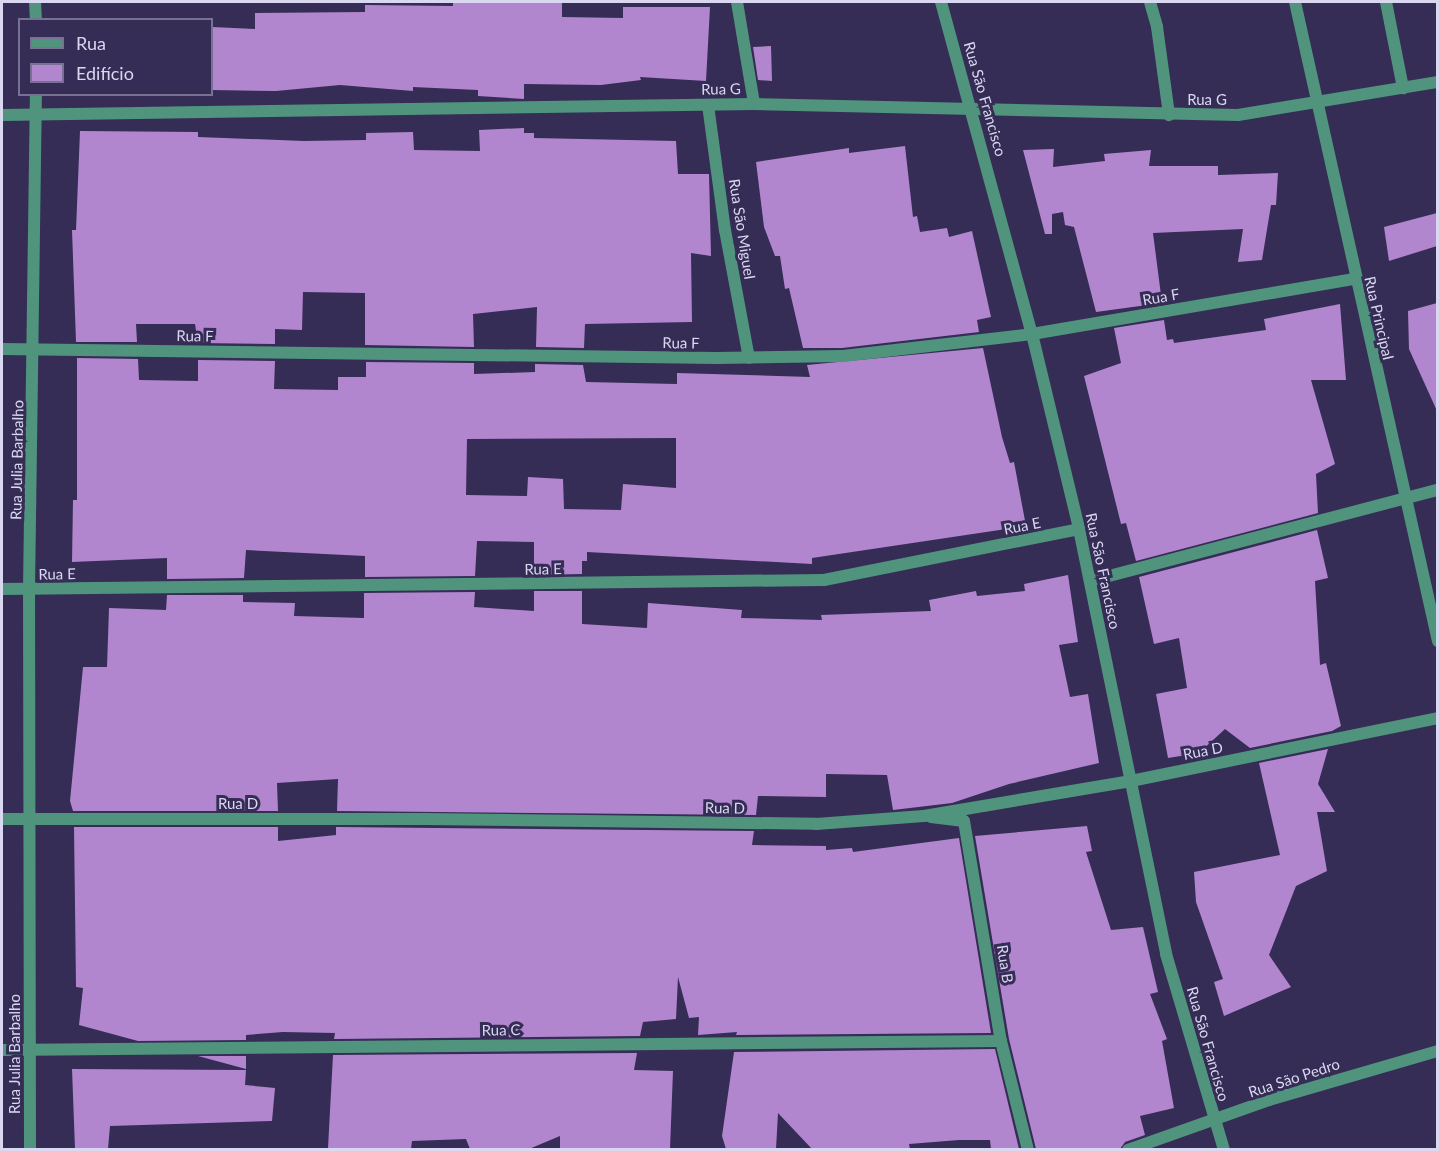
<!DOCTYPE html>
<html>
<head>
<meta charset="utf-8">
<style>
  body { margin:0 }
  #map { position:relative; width:1439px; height:1151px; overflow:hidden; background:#352d55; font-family:Lato,sans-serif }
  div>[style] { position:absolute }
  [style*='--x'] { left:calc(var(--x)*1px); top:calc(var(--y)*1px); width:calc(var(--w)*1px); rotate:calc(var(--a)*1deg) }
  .building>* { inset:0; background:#b186ce }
  .lane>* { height:12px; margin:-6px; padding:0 6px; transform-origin:6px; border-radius:6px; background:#50947e }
  .street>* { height:12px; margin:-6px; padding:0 6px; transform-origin:6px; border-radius:6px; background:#50947e }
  span { translate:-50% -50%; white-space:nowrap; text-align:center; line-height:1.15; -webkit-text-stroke:6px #352d55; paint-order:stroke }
  .street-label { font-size:15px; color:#dad7f1 }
  .frame { position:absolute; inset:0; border:3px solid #dad7f1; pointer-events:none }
  .legend { position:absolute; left:18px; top:18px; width:195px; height:78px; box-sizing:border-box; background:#352d55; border:2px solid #777193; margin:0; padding:8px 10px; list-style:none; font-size:18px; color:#dad7f1 }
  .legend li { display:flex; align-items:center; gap:12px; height:30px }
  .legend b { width:30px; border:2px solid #777193 }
</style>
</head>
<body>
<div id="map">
  <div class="building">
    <i style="clip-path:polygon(453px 2px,562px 2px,562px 17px,623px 18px,623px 7px,710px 7px,706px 81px,640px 77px,641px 80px,601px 85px,524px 84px,524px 99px,478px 96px,478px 90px,413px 87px,413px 91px,340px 85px,276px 91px,212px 90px,212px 27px,255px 29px,255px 13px,365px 12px,365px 5px,453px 6px)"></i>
    <i style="clip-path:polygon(771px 46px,772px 81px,758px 80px,753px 47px)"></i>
    <i style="clip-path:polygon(524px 128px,524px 133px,534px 133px,534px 138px,676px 141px,678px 174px,709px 174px,711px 256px,691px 253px,692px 322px,585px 324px,584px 348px,536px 347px,537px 307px,473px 314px,474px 347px,365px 345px,365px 293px,303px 292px,302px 330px,275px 329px,275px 344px,198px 343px,195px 324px,136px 324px,137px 342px,76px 342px,72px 230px,76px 230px,80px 131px,198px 132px,198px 137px,304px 141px,366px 140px,366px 133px,413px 132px,414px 150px,480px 151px,479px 130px)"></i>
    <i style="clip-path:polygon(905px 146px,913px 217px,917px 216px,920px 232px,947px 228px,949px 237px,972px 231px,991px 317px,977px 320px,979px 332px,842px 348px,803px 348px,789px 288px,785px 289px,780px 256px,775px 256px,764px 227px,756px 162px,849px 148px,849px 153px)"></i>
    <i style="clip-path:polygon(1054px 149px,1053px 167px,1105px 161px,1104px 154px,1151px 150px,1149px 166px,1218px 166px,1218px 175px,1278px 173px,1276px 205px,1271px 205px,1262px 260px,1238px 262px,1243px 229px,1153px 233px,1162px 303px,1096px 312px,1074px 227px,1065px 225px,1063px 212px,1052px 214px,1052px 234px,1045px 234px,1023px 150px)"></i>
    <i style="clip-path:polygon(1437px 213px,1437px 246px,1389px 261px,1384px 227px)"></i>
    <i style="clip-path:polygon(1437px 303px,1437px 411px,1409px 349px,1408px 311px)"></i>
    <i style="clip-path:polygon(1340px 304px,1346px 380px,1311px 380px,1335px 464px,1316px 474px,1318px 513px,1136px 561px,1126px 523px,1121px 524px,1084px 376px,1121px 363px,1114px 328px,1164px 320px,1167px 340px,1173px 339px,1174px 343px,1266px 330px,1264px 319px)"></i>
    <i style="clip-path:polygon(evenodd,983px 348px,1002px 437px,1010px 463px,1014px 462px,1026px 526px,812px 558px,812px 564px,587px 552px,587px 561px,582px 561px,582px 574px,534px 575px,534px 542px,477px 541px,475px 576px,365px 577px,365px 556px,246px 550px,244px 578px,167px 579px,167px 558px,72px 562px,73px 500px,77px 500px,77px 358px,138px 359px,139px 380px,198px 381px,198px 360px,275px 361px,274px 389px,338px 390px,338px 377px,366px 377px,366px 362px,474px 363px,474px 374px,535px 372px,535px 364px,583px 365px,586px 382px,677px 384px,677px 373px,810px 377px,807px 365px,983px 348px,676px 438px,676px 488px,623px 484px,621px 510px,564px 509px,563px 479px,528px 477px,527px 496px,466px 495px,467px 439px,676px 438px)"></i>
    <i style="clip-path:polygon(1317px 530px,1328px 578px,1315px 581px,1320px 665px,1326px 663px,1341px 726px,1332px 731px,1250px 748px,1225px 729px,1199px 753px,1168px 758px,1156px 694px,1187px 688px,1179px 638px,1154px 644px,1139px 577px)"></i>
    <i style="clip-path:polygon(1068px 575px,1078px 642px,1059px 645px,1070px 697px,1088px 694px,1099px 763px,1009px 784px,952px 803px,893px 810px,887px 775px,826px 774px,826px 797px,758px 796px,756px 815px,337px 811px,338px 779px,277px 783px,278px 811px,73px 811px,70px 801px,83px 667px,107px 667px,109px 608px,166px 610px,167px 595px,243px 595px,243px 602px,295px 603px,294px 616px,364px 618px,364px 593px,475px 592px,474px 607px,534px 611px,534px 591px,582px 591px,582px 624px,647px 628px,648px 603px,742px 610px,741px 618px,822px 620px,821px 615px,931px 611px,929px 600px,976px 591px,977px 596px,1025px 591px,1024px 584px)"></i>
    <i style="clip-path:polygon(1328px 749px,1318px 784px,1335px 812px,1317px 812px,1327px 871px,1296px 886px,1269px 955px,1291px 987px,1224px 1016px,1214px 982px,1223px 979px,1196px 902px,1194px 872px,1280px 855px,1259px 763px)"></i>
    <i style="clip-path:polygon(1087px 826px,1092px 851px,1086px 852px,1111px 930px,1143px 927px,1158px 992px,1150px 994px,1167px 1039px,1162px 1041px,1174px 1108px,1140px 1116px,1145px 1135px,1125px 1142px,1120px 1149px,1036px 1149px,1009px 1039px,975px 836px)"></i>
    <i style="clip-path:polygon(74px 827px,278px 827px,278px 841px,336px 835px,336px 827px,754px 831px,752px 845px,826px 846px,826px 850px,852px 848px,853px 852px,959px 838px,991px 1033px,736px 1035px,737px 1032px,698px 1035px,699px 1017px,689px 1018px,678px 977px,676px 1019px,643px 1022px,640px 1036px,334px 1039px,335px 1033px,283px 1032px,246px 1035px,246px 1040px,138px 1041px,79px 1025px,83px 988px,76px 987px)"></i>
    <i style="clip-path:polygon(995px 1049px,1019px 1149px,991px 1149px,990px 1140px,959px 1140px,909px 1144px,910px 1149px,812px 1149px,778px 1113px,776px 1149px,726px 1149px,722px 1136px,734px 1052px)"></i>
    <i style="clip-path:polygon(637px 1053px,634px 1070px,673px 1071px,670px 1149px,560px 1149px,560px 1136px,529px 1149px,470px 1149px,466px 1139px,412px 1141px,411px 1149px,328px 1148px,333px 1055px)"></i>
    <i style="clip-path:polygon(198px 1056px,246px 1056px,246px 1069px)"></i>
    <i style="clip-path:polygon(72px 1069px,246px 1070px,245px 1085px,275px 1088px,272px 1121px,110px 1126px,108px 1149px,75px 1149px)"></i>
  </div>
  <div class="lane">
    <i style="--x:931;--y:817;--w:33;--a:7"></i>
    <i style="--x:964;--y:821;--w:223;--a:80.5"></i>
    <i style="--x:1001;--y:1041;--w:112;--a:76.1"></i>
  </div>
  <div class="street">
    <i style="--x:35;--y:2;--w:18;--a:87"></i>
    <i style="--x:737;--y:2;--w:103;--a:80.5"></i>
    <i style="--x:941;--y:2;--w:344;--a:74.7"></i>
    <i style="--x:1032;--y:334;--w:201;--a:76.4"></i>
    <i style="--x:1079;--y:529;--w:434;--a:78.4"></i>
    <i style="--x:1166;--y:954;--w:204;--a:73.5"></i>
    <i style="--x:1150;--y:2;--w:26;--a:74"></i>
    <i style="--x:1157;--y:27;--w:89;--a:82.2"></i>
    <i style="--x:1295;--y:2;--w:655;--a:77.39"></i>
    <i style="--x:1386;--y:2;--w:88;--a:78.8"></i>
    <i style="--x:708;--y:105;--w:126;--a:82.3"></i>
    <i style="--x:725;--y:230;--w:130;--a:79.4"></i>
    <i style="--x:2;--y:115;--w:752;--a:-0.84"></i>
    <i style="--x:754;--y:104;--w:484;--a:1.3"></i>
    <i style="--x:1238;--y:115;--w:203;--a:-9.4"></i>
    <i style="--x:2;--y:349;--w:714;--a:0.72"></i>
    <i style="--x:716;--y:358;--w:127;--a:-0.9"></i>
    <i style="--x:843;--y:356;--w:190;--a:-6.6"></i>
    <i style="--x:1032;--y:334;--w:327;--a:-9.7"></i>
    <i style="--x:1090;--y:581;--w:360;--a:-14.7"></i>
    <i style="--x:2;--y:589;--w:822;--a:-0.63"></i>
    <i style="--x:824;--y:580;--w:260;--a:-11.3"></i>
    <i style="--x:2;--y:819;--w:423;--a:0"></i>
    <i style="--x:425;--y:819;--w:391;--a:0.7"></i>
    <i style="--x:816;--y:824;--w:108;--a:-4.2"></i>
    <i style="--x:924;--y:816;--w:210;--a:-9.6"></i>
    <i style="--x:1131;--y:781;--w:313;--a:-11.6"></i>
    <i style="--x:2;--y:1050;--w:999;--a:-0.52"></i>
    <i style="--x:30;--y:1150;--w:561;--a:-90.1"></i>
    <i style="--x:29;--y:589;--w:495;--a:-89.2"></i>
    <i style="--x:1128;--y:1150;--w:150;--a:-19.5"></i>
    <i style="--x:1269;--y:1100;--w:176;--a:-16.2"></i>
  </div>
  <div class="street-label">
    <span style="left:721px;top:89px;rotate:-1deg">Rua G</span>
    <span style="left:985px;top:99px;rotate:74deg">Rua São Francisco</span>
    <span style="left:1207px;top:100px">Rua G</span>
    <span style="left:742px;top:229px;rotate:81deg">Rua São Miguel</span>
    <span style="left:1161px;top:297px;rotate:-10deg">Rua F</span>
    <span style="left:1379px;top:318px;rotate:77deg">Rua Principal</span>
    <span style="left:195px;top:336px;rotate:1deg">Rua F</span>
    <span style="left:681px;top:343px;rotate:1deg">Rua F</span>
    <span style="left:17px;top:460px;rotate:-89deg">Rua Julia Barbalho</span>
    <span style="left:1022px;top:526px;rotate:-11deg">Rua E</span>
    <span style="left:543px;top:569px;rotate:-1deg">Rua E</span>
    <span style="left:1103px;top:571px;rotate:78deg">Rua São Francisco</span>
    <span style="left:57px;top:574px;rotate:-1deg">Rua E</span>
    <span style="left:1203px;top:751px;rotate:-11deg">Rua D</span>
    <span style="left:238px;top:804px">Rua D</span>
    <span style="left:725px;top:808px;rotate:1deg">Rua D</span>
    <span style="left:1005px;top:964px;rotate:81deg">Rua B</span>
    <span style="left:501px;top:1030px;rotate:-1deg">Rua C</span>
    <span style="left:1208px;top:1044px;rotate:74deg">Rua São Francisco</span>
    <span style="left:15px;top:1054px;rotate:-90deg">Rua Julia Barbalho</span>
    <span style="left:1294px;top:1078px;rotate:-18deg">Rua São Pedro</span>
  </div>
  <div class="frame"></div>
  <ul class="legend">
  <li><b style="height:8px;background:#50947e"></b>Rua</li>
  <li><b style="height:16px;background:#b186ce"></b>Edifício</li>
  </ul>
</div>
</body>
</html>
